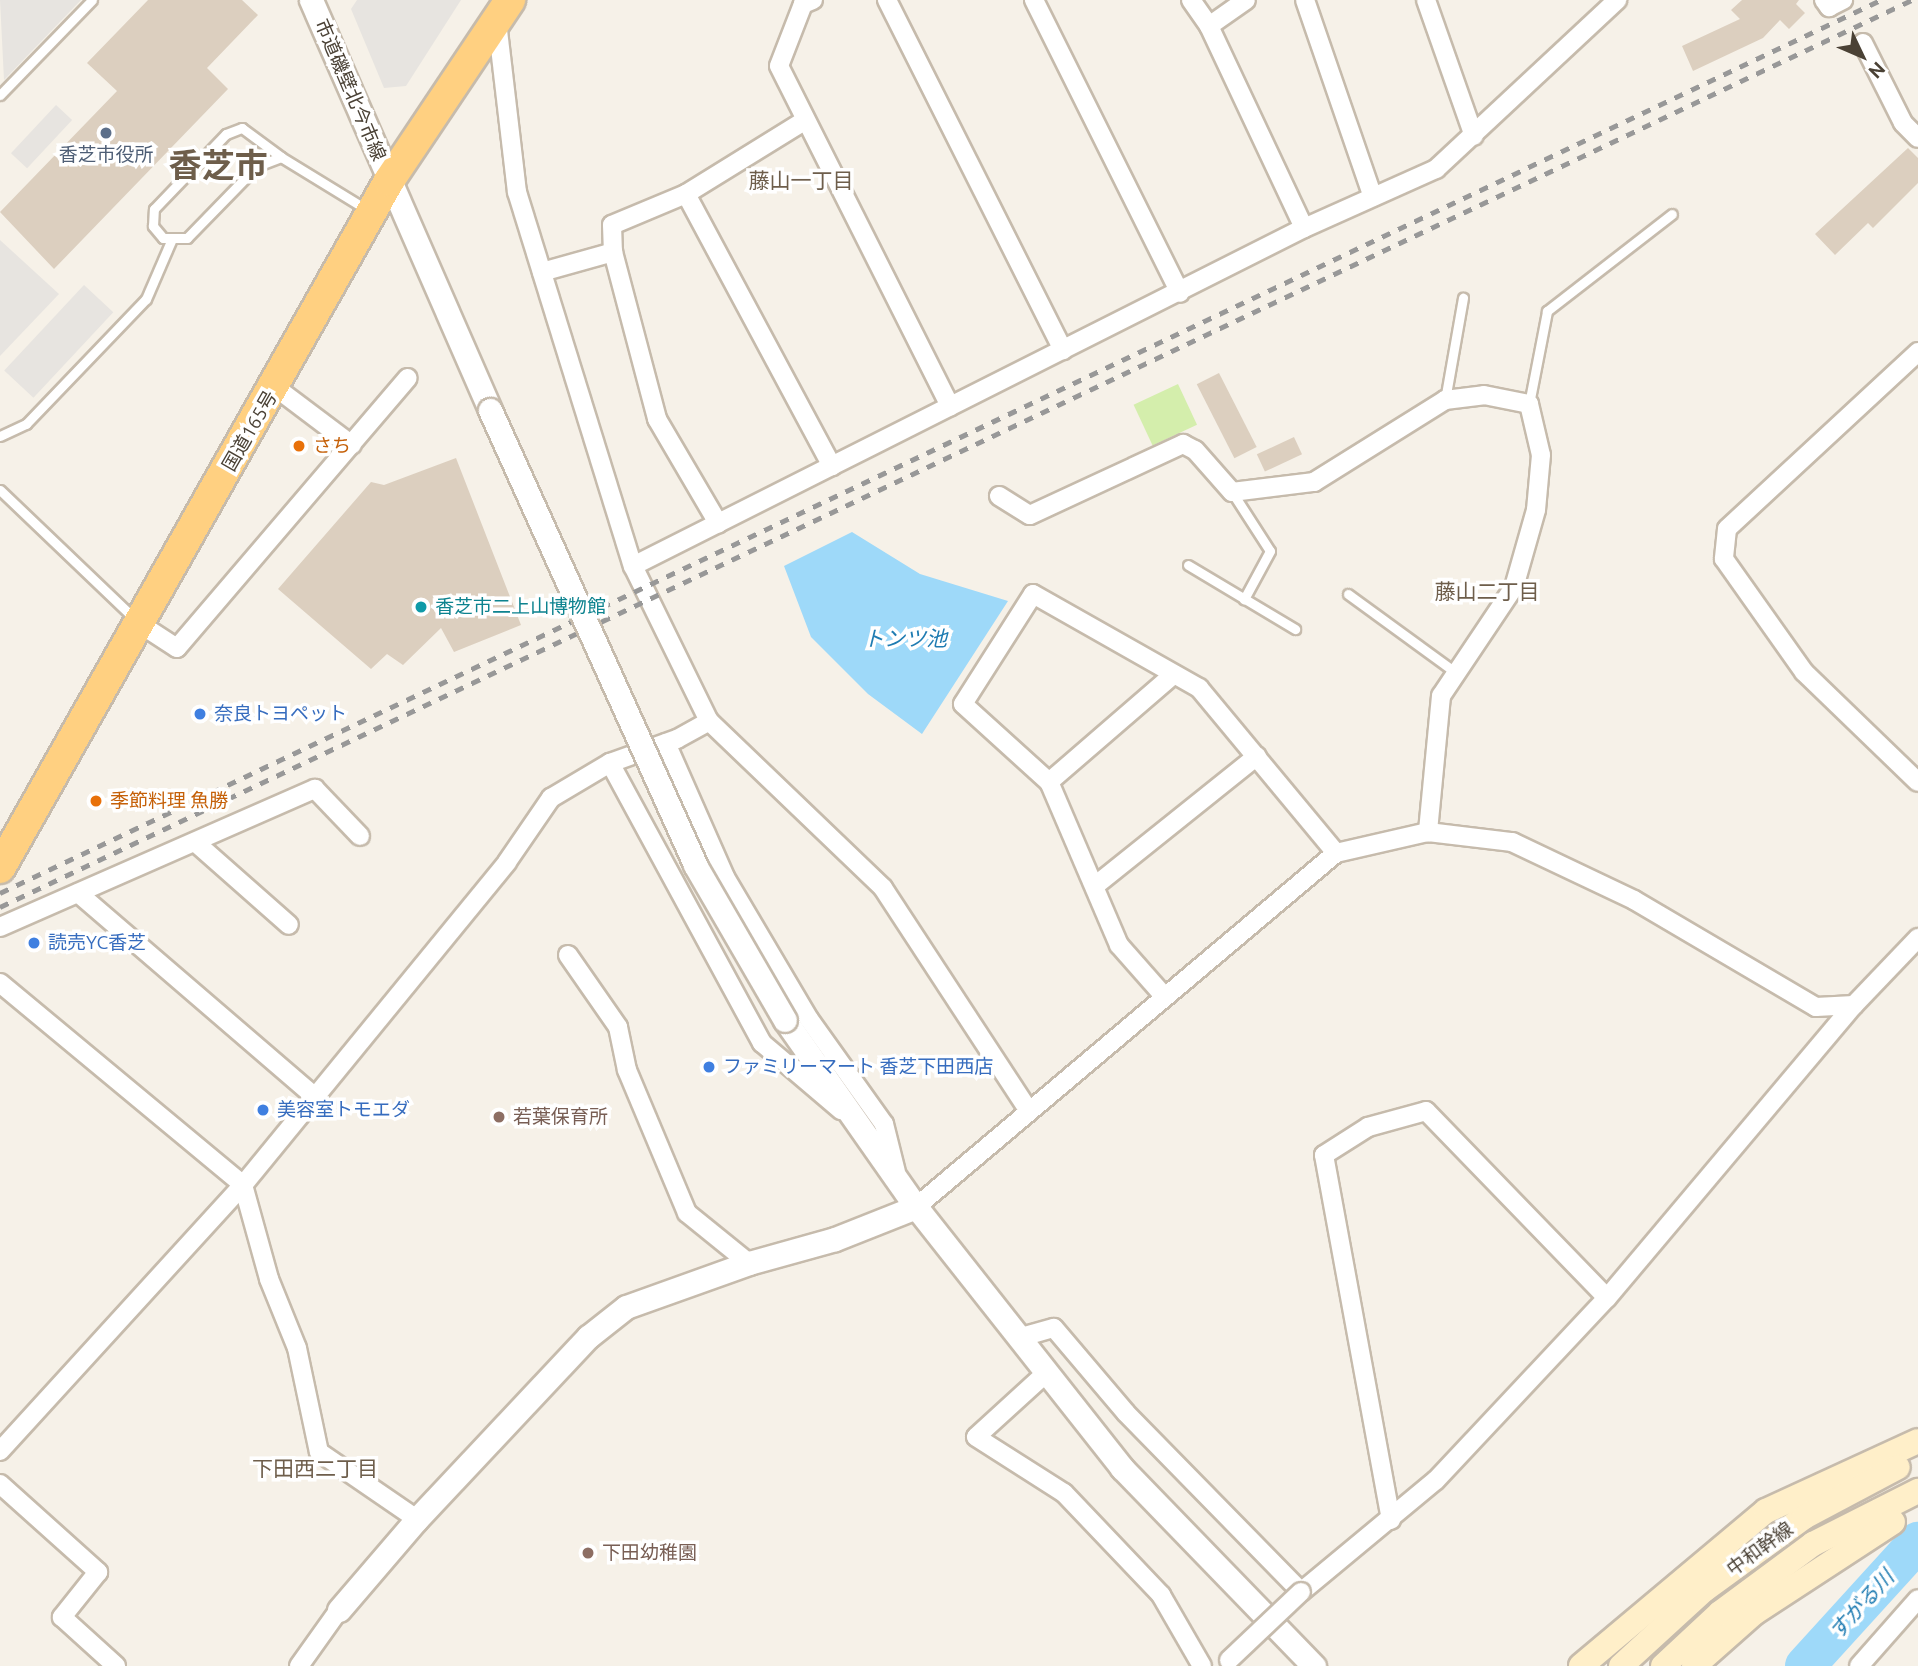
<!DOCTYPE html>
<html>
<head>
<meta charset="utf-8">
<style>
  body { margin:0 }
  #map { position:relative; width:1918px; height:1666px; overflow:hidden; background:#f6f1e8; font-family:Ubuntu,"Noto Sans JP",sans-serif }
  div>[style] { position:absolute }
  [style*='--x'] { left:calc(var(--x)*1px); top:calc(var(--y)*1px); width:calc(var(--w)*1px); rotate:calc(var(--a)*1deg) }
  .green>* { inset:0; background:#d4eeac; transform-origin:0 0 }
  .parking>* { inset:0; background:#e7e4e0; transform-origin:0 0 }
  .water>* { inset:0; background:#9ed9f9 }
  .river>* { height:40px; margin:-20px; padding:0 20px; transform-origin:20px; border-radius:20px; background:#9ed9f9 }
  .building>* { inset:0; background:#dccfbf; transform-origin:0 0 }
  .roads { filter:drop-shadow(2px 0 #c6bbac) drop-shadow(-2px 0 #c6bbac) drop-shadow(0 2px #c6bbac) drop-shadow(0 -2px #c6bbac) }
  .service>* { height:9px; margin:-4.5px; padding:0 4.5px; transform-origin:4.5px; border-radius:4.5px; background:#fff }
  .minor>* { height:18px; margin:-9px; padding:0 9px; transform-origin:9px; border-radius:9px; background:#fff }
  .tertiary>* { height:23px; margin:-11.5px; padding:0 11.5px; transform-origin:11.5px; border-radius:11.5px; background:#fff }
  .secondary>* { height:24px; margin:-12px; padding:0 12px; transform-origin:12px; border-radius:12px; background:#ffefc9 }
  .trunk>* { height:30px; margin:-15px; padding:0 15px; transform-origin:15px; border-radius:15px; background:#ffd081 }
  .rail>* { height:5px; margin-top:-2.5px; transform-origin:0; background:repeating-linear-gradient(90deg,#989898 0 9px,transparent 0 18px) }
  .bridges { filter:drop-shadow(2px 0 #c6bbac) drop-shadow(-2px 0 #c6bbac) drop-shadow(0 2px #c6bbac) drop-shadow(0 -2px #c6bbac) }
  .minor-bridge>* { height:18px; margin:-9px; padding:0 9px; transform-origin:9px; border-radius:9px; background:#fff }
  .tertiary-bridge>* { height:23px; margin:-11.5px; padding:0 11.5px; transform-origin:11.5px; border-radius:11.5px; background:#fff }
  .dots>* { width:19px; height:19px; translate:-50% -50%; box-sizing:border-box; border:4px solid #fff; border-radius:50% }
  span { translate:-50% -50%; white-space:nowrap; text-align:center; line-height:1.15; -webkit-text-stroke:7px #fff; paint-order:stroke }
  .street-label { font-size:19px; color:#4a4135 }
  .service-label { font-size:19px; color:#4e5e75 }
  .food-label { font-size:19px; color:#c56008 }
  .left { translate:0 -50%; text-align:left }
  .culture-label { font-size:19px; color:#0d838f }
  .shop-label { font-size:19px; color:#366cbe }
  .education-label { font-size:19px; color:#785e54 }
  .neighbourhood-label { font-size:21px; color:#6e5e4b }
  .water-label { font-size:21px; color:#1f7cb2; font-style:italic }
  .town-label { font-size:33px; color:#6e5e4b; font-weight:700 }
  .north { position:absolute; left:1827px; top:21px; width:70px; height:70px; -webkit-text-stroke:5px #fff; paint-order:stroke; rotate:134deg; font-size:19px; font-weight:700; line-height:28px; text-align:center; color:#4a4135 }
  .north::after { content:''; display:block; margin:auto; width:24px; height:32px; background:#4a4135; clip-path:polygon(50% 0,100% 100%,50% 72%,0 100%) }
</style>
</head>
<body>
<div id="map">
  <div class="green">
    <i style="left:1178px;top:384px;width:45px;height:49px;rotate:65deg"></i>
  </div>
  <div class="parking">
    <i style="clip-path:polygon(0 0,81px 0,4px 80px)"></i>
    <i style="clip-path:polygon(357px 0,461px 0,406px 86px,384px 88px,351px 9px)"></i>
    <i style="left:56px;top:105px;width:22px;height:66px;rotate:43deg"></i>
    <i style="clip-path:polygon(0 240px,59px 294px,0 356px)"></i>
    <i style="left:84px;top:285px;width:40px;height:117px;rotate:43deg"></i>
  </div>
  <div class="water">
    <i style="clip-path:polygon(852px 532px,920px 574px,1008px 601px,922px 734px,868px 694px,811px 637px,784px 566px)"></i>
  </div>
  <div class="river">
    <i style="--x:1805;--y:1666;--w:168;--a:-47.7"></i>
  </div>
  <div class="building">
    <i style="clip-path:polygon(148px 0,242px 0,258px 15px,207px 68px,228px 89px,54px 269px,0 212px,117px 91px,87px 63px)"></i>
    <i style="clip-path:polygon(1742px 0,1799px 0,1796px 4px,1805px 13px,1789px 29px,1780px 20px,1763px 38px,1693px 71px,1682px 46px,1740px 19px,1731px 10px)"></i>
    <i style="clip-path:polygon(1908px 148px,1918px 158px,1918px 183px,1873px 228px,1868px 223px,1835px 255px,1815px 234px)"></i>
    <i style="left:1219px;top:373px;width:83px;height:25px;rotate:63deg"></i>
    <i style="left:1294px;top:437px;width:19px;height:41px;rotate:65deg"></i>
    <i style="clip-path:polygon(456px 458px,521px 625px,454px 652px,441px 628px,403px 665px,387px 654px,371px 669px,278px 589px,371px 482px,384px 485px)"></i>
  </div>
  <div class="roads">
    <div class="service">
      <i style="--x:0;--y:95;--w:132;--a:-45.9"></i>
      <i style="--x:242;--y:128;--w:49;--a:36.6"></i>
      <i style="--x:281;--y:157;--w:26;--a:159"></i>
      <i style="--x:257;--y:166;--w:100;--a:134.2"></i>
      <i style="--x:187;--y:238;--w:24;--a:180"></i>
      <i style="--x:163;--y:238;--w:16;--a:-130"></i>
      <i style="--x:153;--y:226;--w:17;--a:-87"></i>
      <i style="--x:154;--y:209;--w:104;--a:-46.2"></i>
      <i style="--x:226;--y:134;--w:17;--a:-21"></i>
      <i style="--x:281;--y:157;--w:100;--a:31.5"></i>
      <i style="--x:1445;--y:400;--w:104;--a:-80"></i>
      <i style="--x:1529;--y:404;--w:95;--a:-79"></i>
      <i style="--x:1547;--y:311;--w:158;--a:-37.8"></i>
      <i style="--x:0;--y:436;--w:29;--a:-25"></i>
      <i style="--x:26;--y:424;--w:173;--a:-46.2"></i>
      <i style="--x:146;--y:299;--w:63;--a:-66.7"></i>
      <i style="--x:0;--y:490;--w:187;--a:43.7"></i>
      <i style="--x:1232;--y:492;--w:70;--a:57.2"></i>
      <i style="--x:1270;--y:551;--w:55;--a:118.4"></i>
      <i style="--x:1188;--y:565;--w:125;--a:30.9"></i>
      <i style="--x:1348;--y:594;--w:132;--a:36.1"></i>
    </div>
    <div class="minor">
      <i style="--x:813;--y:0;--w:11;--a:158"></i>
      <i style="--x:803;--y:4;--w:66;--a:111.2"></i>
      <i style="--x:779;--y:66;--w:381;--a:63.3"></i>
      <i style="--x:887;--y:0;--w:392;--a:63.3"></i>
      <i style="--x:1034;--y:0;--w:327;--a:63.5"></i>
      <i style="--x:1191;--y:0;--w:32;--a:55"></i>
      <i style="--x:1209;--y:26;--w:223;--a:64.8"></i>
      <i style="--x:1305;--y:0;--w:208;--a:71"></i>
      <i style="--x:1426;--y:0;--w:144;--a:70.6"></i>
      <i style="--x:1824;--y:0;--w:9;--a:54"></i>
      <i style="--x:1829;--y:7;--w:16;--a:-27"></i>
      <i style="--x:497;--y:22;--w:171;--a:83.3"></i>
      <i style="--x:517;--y:192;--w:392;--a:72.8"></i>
      <i style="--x:633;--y:566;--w:751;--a:-26.74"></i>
      <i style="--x:1304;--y:228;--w:145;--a:-24.1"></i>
      <i style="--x:1436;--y:169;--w:248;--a:-43"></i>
      <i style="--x:1209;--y:26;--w:45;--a:-35.1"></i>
      <i style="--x:1863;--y:43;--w:89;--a:63.4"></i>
      <i style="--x:1903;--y:123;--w:21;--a:45"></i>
      <i style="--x:804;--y:121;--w:139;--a:148.3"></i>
      <i style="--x:686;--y:194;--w:309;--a:61.8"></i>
      <i style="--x:686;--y:194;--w:80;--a:157.3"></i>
      <i style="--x:612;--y:225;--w:27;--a:88"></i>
      <i style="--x:613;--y:252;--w:173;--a:75.2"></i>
      <i style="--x:657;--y:419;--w:121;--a:59.6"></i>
      <i style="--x:542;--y:272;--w:74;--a:-15.7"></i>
      <i style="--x:1918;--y:352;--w:260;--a:137.2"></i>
      <i style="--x:1727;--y:529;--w:30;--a:96"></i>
      <i style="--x:1724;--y:559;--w:138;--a:54.7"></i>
      <i style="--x:1804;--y:672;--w:158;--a:44"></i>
      <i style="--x:275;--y:387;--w:96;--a:37"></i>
      <i style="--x:999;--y:496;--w:36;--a:32"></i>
      <i style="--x:1030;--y:515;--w:169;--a:-24.9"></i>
      <i style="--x:1183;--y:444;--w:13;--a:27"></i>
      <i style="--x:1195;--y:450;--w:56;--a:48.6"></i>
      <i style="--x:1232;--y:492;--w:83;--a:-7"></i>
      <i style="--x:1314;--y:482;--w:155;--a:-32"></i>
      <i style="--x:1445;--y:400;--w:39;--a:-7"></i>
      <i style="--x:1484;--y:395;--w:46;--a:11.3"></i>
      <i style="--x:1529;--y:404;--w:52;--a:76.8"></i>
      <i style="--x:1541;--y:455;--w:55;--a:95.2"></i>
      <i style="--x:1536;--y:510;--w:80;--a:105.9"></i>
      <i style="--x:1514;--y:587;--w:131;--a:123.8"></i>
      <i style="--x:1441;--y:696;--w:137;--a:95.5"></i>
      <i style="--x:633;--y:566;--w:173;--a:63.9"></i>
      <i style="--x:140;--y:624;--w:44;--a:33"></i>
      <i style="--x:177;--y:648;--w:355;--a:-49.5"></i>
      <i style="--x:666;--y:743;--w:146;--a:66.2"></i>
      <i style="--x:725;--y:877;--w:165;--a:59.4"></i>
      <i style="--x:809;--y:1019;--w:129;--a:54.5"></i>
      <i style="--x:884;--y:1124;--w:49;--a:76"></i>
      <i style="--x:610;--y:763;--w:319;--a:61.5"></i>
      <i style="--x:762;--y:1043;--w:104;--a:40.3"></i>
      <i style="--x:1049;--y:782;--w:165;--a:-40.8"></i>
      <i style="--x:195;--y:842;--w:125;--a:41.4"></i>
      <i style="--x:1096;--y:885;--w:206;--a:-38.7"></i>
      <i style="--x:78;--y:893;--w:313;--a:40.7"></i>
      <i style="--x:0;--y:927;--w:344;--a:-23.7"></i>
      <i style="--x:315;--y:789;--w:65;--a:46.2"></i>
      <i style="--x:568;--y:955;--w:88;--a:55.2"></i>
      <i style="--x:618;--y:1027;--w:44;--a:78.2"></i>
      <i style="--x:627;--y:1070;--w:155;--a:67.2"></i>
      <i style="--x:687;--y:1213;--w:80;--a:38.9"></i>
      <i style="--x:0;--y:983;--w:316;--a:39.7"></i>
      <i style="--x:243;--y:1185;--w:98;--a:74.5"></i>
      <i style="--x:269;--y:1279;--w:74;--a:67.9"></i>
      <i style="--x:297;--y:1348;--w:106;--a:78.1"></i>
      <i style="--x:319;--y:1452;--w:119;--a:34.4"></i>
      <i style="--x:1164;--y:996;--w:68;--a:-131.4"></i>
      <i style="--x:1119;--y:945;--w:177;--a:-113.2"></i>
      <i style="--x:1049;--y:782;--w:116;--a:-137.8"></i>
      <i style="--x:963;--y:704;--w:130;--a:-57.5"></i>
      <i style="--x:1033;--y:594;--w:191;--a:29.5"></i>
      <i style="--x:1199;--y:688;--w:214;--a:50.3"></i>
      <i style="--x:916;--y:1207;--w:549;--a:-40.13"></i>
      <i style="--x:1336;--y:853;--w:94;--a:-12.9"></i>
      <i style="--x:1428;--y:832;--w:85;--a:6.8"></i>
      <i style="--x:1512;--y:842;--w:135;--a:25.4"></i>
      <i style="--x:1634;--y:900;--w:211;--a:30.5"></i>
      <i style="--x:1816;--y:1007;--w:38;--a:-3"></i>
      <i style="--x:1018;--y:1338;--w:37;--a:-16"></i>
      <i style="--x:1054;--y:1328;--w:111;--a:49.7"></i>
      <i style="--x:1126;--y:1413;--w:250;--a:45.6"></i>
      <i style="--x:1301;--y:1592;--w:175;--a:-39.7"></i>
      <i style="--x:1436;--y:1480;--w:250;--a:-46.8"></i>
      <i style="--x:1607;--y:1298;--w:383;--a:-49.9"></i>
      <i style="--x:1854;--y:1005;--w:93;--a:-46.3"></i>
      <i style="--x:1045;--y:1374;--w:93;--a:137.6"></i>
      <i style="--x:976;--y:1437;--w:104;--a:32.5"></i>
      <i style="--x:1064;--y:1493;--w:141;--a:46.4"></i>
      <i style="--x:1161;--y:1595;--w:82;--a:60"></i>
      <i style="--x:0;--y:1451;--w:360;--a:-47.6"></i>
      <i style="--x:243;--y:1185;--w:417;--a:-50.7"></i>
      <i style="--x:507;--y:862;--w:78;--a:-55.5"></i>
      <i style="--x:551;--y:798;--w:69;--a:-30.7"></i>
      <i style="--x:610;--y:763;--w:71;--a:-19.7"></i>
      <i style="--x:677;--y:739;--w:37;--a:-29"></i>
      <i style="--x:709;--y:721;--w:241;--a:43.8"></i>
      <i style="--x:883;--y:888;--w:265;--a:56.8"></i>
      <i style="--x:0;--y:1484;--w:132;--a:41.9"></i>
      <i style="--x:98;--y:1572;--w:58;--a:128.7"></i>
      <i style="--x:62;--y:1617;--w:73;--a:42.2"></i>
      <i style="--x:1391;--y:1520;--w:371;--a:-100.4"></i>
      <i style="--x:1324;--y:1155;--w:52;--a:-32.5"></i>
      <i style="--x:1368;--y:1127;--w:60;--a:-15.4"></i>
      <i style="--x:1426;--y:1111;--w:260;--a:45.9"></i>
      <i style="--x:299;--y:1666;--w:69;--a:-54.5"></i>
      <i style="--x:1859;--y:1666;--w:89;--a:-48.6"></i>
    </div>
    <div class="tertiary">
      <i style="--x:311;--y:0;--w:447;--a:66.4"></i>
      <i style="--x:785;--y:1020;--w:228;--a:55"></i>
      <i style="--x:916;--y:1207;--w:333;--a:51.7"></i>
      <i style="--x:1122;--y:1468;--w:276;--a:45.9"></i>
      <i style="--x:339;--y:1610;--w:120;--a:-49.4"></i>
      <i style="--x:417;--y:1519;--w:250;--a:-46.8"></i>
      <i style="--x:588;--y:1337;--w:48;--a:-38.3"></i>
      <i style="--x:626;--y:1307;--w:131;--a:-19.7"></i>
      <i style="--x:749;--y:1263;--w:89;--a:-15.6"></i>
      <i style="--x:835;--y:1239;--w:87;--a:-21.6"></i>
    </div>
    <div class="secondary">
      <i style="--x:1581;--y:1666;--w:241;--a:-40"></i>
      <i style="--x:1766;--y:1511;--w:167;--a:-24.7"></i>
      <i style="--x:1621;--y:1666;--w:113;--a:-42.5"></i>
      <i style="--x:1704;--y:1590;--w:124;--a:-36.1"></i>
      <i style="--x:1804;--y:1517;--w:106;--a:-28"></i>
      <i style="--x:1663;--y:1666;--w:78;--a:-42.9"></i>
      <i style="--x:1720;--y:1613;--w:116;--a:-36.6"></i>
      <i style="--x:1813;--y:1544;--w:118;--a:-26.8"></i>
      <i style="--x:1694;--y:1666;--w:80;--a:-41.5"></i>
      <i style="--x:1754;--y:1613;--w:166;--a:-33.2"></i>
    </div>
    <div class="trunk">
      <i style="--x:0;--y:868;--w:789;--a:-60.48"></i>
      <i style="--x:389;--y:181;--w:218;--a:-56.2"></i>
    </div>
  </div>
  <div class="rail">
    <i style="--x:0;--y:893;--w:2082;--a:-25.4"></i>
    <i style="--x:0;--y:907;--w:2116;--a:-25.38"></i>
  </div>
  <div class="bridges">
    <div class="minor-bridge">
      <i style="--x:1229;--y:1660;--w:99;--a:-43.4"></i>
    </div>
    <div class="tertiary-bridge">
      <i style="--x:490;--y:410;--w:499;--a:65.7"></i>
      <i style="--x:695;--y:865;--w:179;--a:59.9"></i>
    </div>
  </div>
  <div class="dots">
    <i style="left:106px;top:133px;background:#5c6f8a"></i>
    <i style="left:299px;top:446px;background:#e8710a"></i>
    <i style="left:421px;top:607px;background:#0f9aa8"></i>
    <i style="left:200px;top:714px;background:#3f7fe0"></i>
    <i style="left:96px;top:801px;background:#e8710a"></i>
    <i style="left:34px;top:943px;background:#3f7fe0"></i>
    <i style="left:709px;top:1067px;background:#3f7fe0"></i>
    <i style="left:263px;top:1110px;background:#3f7fe0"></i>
    <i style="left:499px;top:1117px;background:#8d6e63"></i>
    <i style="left:588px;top:1553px;background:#8d6e63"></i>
  </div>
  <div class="street-label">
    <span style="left:350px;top:90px;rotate:67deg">市道磯壁北今市線</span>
    <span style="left:250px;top:431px;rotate:-60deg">国道165号</span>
    <span style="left:1760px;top:1549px;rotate:-36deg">中和幹線</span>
  </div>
  <div class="service-label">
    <span style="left:106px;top:155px">香芝市役所</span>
  </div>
  <div class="food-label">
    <span class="left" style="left:313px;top:446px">さち</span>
    <span class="left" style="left:110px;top:801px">季節料理 魚勝</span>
  </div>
  <div class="culture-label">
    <span class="left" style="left:435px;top:607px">香芝市二上山博物館</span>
  </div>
  <div class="shop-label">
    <span class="left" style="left:214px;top:714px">奈良トヨペット</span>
    <span class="left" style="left:48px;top:943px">読売YC香芝</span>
    <span class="left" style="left:723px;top:1067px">ファミリーマート 香芝下田西店</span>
    <span class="left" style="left:277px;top:1110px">美容室トモエダ</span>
  </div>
  <div class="education-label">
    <span class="left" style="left:513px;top:1117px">若葉保育所</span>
    <span class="left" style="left:602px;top:1553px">下田幼稚園</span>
  </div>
  <div class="neighbourhood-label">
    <span style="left:801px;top:180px">藤山一丁目</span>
    <span style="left:1487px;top:591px">藤山二丁目</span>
    <span style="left:315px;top:1468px">下田西二丁目</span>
  </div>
  <div class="water-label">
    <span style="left:905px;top:638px">トンツ池</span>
    <span style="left:1861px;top:1604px;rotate:-48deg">すがる川</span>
  </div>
  <div class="town-label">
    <span style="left:218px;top:165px">香芝市</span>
  </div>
  <div class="north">N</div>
</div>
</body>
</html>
